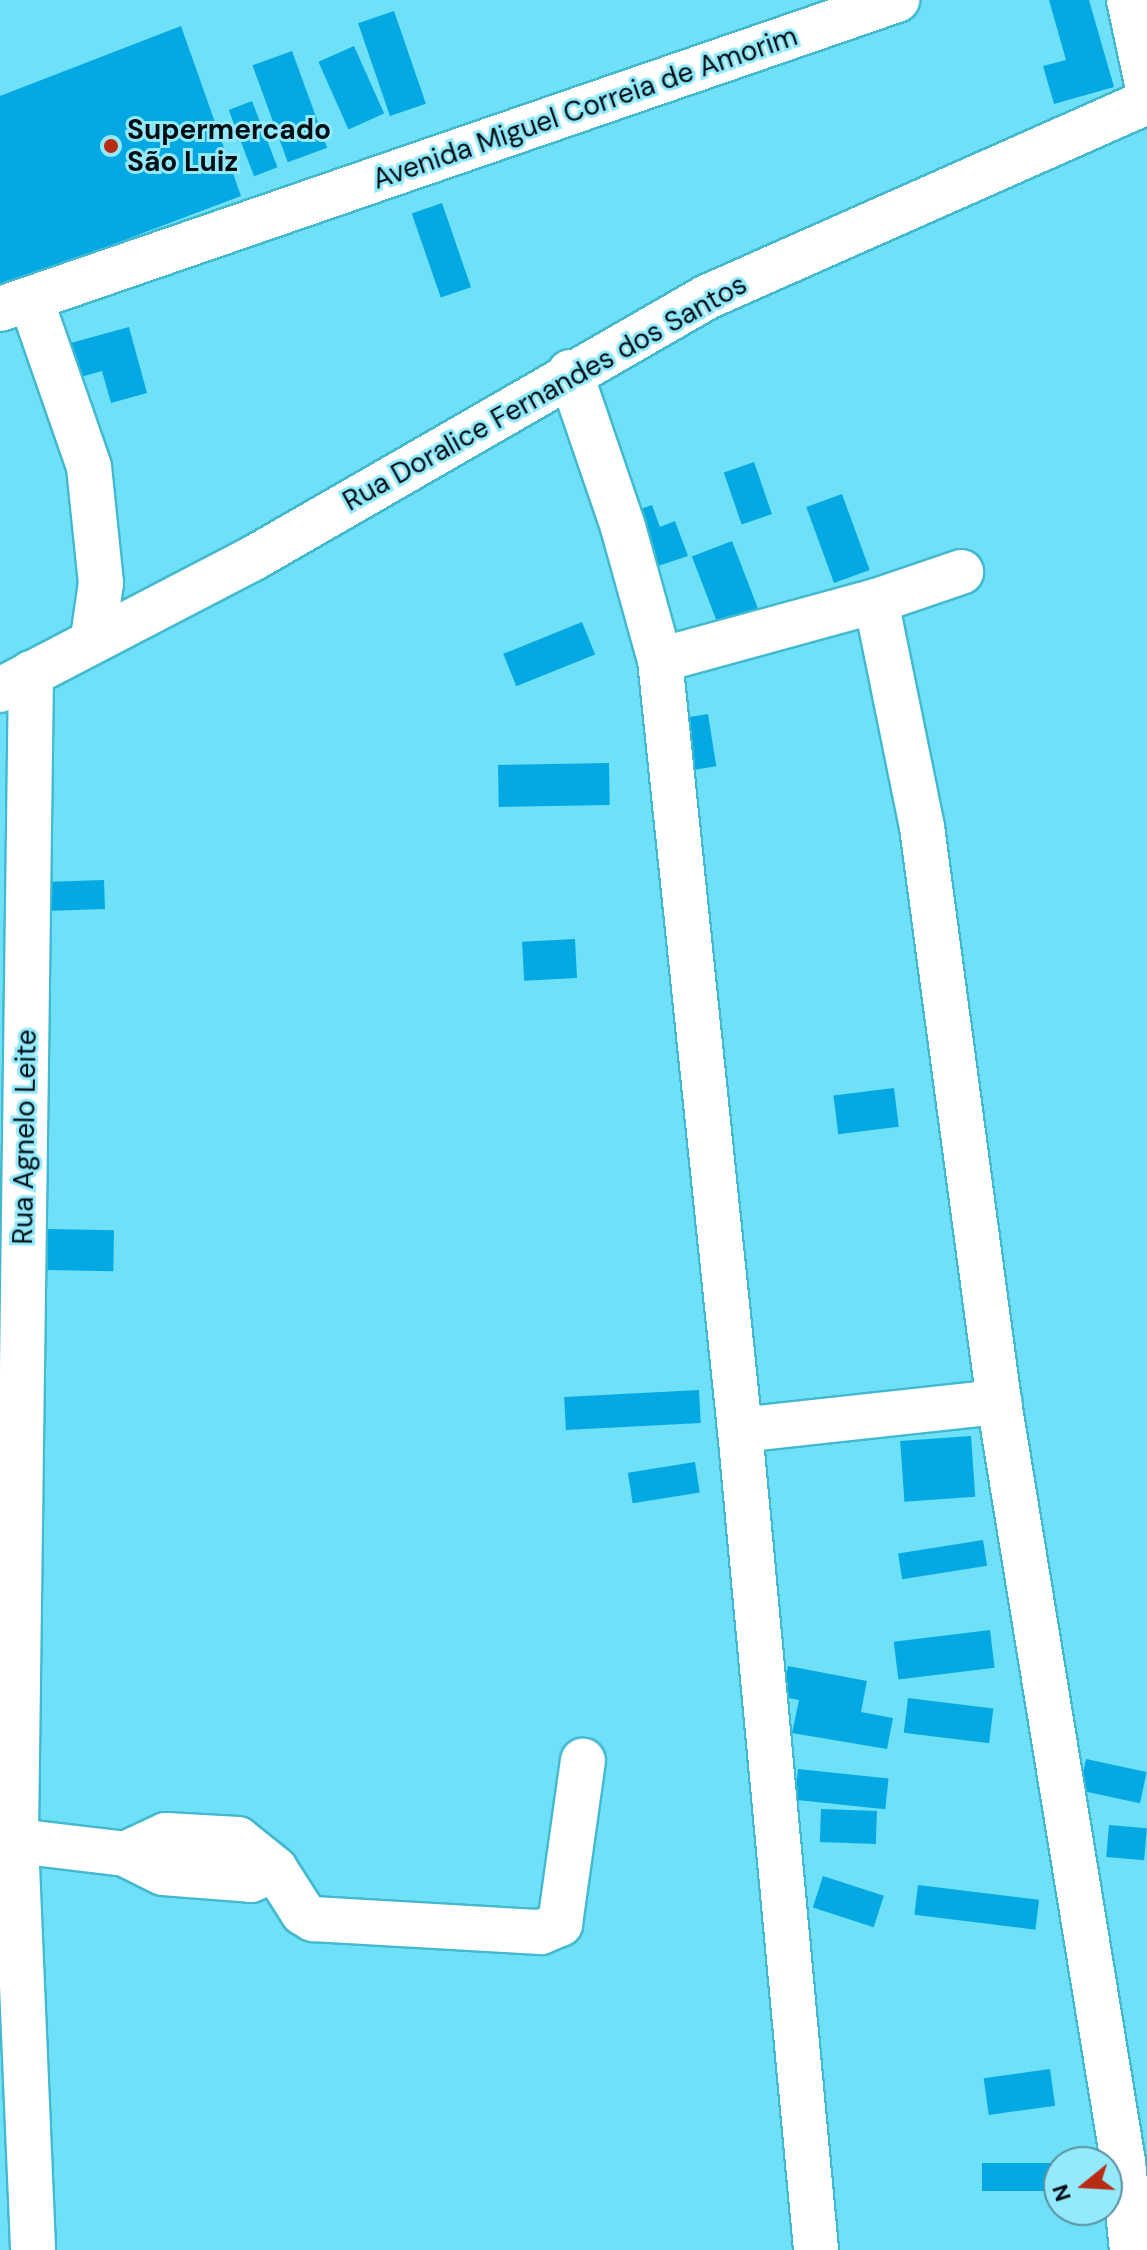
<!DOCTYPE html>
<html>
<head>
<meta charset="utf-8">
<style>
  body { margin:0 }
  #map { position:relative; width:1147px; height:2250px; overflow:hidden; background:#6ee0f7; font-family:"DM Sans",sans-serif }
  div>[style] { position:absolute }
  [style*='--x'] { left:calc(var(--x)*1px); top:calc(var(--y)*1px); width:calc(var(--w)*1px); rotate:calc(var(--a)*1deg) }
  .building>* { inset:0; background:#04a9e3; transform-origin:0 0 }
  .roads { filter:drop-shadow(2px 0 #42b9cf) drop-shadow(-2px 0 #42b9cf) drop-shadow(0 2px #42b9cf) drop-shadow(0 -2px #42b9cf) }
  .minor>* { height:44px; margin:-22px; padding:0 22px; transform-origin:22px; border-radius:22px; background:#fff }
  .dots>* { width:22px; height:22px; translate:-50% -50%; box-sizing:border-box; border:4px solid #94eafc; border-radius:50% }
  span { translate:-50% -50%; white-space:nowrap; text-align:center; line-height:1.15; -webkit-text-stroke:6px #94eafc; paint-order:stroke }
  .street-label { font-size:28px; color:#000f14 }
  .poi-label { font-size:28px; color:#000f14; font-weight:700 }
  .left { translate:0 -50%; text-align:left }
  .north { position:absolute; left:1043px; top:2146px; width:80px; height:80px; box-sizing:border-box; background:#94eafc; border:2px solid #59929f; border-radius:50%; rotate:252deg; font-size:22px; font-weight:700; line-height:32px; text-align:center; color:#000f14 }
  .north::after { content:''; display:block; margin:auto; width:28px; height:36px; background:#b82c14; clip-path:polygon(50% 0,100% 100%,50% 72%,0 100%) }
</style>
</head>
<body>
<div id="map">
  <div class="building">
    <i style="clip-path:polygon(1049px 0,1089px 0,1114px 87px,1054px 104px,1043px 66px,1066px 60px)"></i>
    <i style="left:394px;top:11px;width:98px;height:38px;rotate:71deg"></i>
    <i style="clip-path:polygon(181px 26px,241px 196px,0 287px,0 96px)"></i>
    <i style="left:354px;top:46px;width:74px;height:39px;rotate:66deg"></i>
    <i style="left:292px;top:51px;width:103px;height:42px;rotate:70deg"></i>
    <i style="left:252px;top:101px;width:71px;height:25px;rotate:69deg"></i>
    <i style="left:442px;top:203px;width:89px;height:32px;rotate:71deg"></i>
    <i style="clip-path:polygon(129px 327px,147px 393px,111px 403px,102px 371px,77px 378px,67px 344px)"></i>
    <i style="left:754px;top:462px;width:55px;height:32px;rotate:71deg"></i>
    <i style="left:842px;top:494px;width:81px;height:38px;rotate:70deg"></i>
    <i style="clip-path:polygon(652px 505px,660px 527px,675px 521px,688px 556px,643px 571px,623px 515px)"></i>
    <i style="left:732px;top:541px;width:74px;height:43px;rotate:69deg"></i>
    <i style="left:582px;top:622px;width:35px;height:85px;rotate:68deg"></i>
    <i style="left:708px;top:714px;width:53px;height:36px;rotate:81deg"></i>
    <i style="left:609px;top:763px;width:42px;height:111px;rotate:89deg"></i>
    <i style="left:104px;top:880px;width:29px;height:53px;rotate:88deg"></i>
    <i style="left:575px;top:939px;width:39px;height:53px;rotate:87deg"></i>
    <i style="left:894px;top:1088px;width:39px;height:61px;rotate:83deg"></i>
    <i style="left:48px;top:1229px;width:66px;height:41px;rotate:1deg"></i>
    <i style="left:699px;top:1390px;width:33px;height:135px;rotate:87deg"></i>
    <i style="left:971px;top:1436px;width:61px;height:71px;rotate:86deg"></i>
    <i style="left:695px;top:1462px;width:31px;height:68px;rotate:81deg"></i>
    <i style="left:983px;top:1540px;width:26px;height:86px;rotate:81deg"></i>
    <i style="left:990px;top:1630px;width:38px;height:97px;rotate:83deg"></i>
    <i style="clip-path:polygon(788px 1666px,867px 1681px,861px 1712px,893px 1718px,887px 1749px,792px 1733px,799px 1700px,783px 1697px)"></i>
    <i style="left:908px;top:1698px;width:86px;height:35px;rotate:7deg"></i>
    <i style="left:1086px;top:1759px;width:62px;height:32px;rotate:12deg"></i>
    <i style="left:798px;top:1769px;width:91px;height:31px;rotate:6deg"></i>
    <i style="left:821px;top:1809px;width:56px;height:33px;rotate:2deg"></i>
    <i style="left:1109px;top:1825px;width:38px;height:32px;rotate:5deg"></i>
    <i style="left:823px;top:1876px;width:64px;height:33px;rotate:18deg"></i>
    <i style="left:918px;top:1885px;width:122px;height:30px;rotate:7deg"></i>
    <i style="left:1050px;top:2069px;width:37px;height:67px;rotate:82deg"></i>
    <i style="left:1059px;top:2163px;width:28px;height:77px;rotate:90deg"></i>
  </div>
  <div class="roads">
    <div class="minor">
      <i style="--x:1129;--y:0;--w:86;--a:77.9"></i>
      <i style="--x:31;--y:300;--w:177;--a:70.8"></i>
      <i style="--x:89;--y:467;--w:117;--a:84.1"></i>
      <i style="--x:101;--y:583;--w:56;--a:98.3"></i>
      <i style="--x:0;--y:309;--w:949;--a:-19.01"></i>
      <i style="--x:570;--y:372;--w:164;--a:71.1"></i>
      <i style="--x:623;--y:527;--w:138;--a:74.5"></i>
      <i style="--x:660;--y:660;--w:774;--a:84.07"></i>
      <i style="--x:740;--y:1430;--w:824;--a:84.7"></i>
      <i style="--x:876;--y:601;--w:231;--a:78.5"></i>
      <i style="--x:922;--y:827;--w:580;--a:82.37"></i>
      <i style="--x:999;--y:1402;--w:770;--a:80.73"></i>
      <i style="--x:1123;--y:2162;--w:88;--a:84.2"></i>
      <i style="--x:660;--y:660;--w:224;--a:-15.3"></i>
      <i style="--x:876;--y:601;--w:90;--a:-18.8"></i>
      <i style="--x:31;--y:673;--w:1169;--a:90.74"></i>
      <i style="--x:16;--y:1842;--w:408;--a:87.6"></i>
      <i style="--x:0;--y:690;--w:284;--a:-27.5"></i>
      <i style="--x:252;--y:559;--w:525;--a:-29.93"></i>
      <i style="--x:707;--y:297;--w:481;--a:-23.9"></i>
      <i style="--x:740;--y:1430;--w:261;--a:-6.2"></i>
      <i style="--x:0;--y:1839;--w:126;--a:6.8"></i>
      <i style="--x:125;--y:1854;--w:42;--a:26.6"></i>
      <i style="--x:163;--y:1873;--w:88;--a:4.5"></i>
      <i style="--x:251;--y:1880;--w:26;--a:-25"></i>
      <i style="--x:125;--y:1854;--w:45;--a:-24.9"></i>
      <i style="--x:166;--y:1835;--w:72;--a:3.2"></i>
      <i style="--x:238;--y:1839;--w:48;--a:39"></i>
      <i style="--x:275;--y:1869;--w:52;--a:57.5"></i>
      <i style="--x:303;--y:1913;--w:12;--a:31"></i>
      <i style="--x:313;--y:1919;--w:228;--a:3.3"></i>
      <i style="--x:541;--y:1932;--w:21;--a:-23"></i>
      <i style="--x:560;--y:1924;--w:165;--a:-82"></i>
    </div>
  </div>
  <div class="dots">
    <i style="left:111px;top:146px;background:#b82c14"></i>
  </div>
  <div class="street-label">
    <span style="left:585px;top:108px;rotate:-19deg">Avenida Miguel Correia de Amorim</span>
    <span style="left:545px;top:393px;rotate:-29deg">Rua Doralice Fernandes dos Santos</span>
    <span style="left:25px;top:1137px;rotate:-89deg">Rua Agnelo Leite</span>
  </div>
  <div class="poi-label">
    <span class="left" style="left:127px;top:146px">Supermercado<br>São Luiz</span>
  </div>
  <div class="north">N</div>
</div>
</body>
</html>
